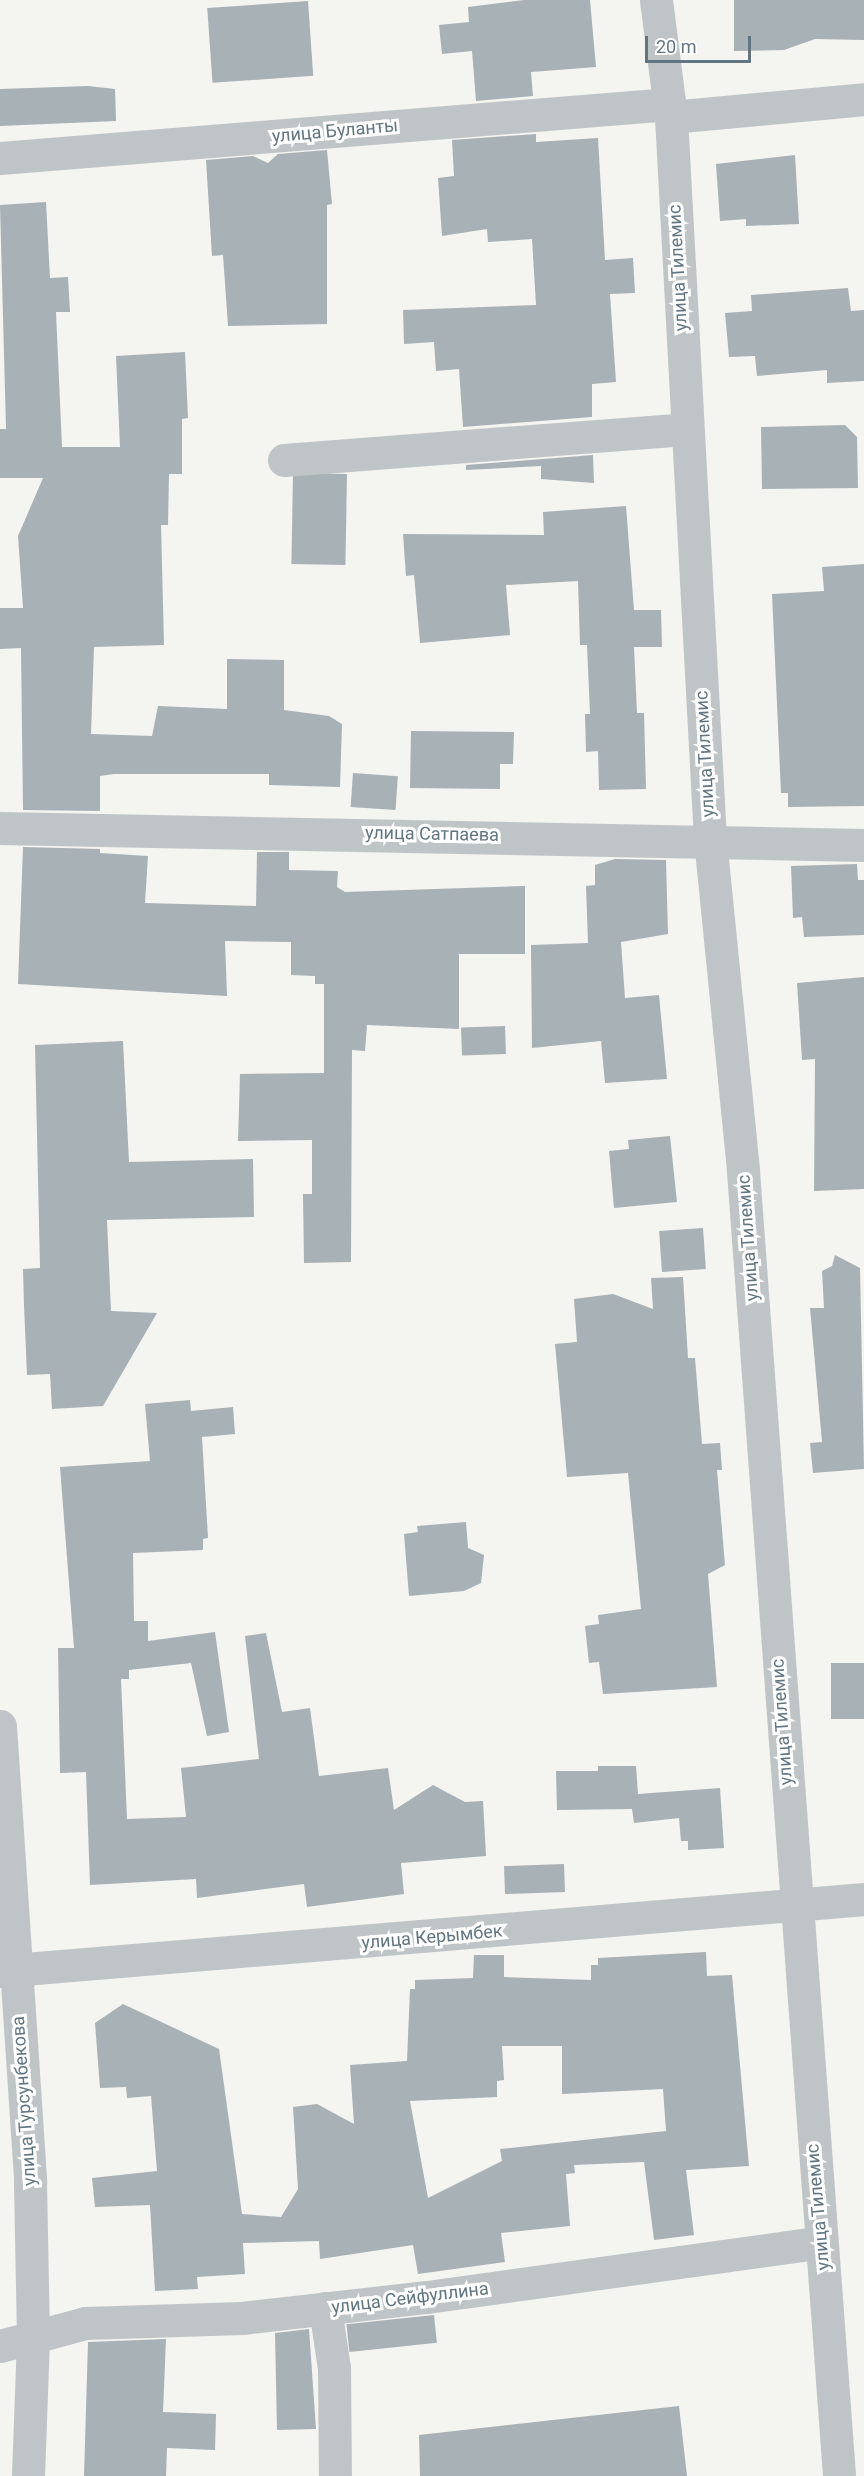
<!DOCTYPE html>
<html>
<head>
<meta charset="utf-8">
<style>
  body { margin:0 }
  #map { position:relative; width:864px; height:2476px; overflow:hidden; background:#f4f4f0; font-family:Roboto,sans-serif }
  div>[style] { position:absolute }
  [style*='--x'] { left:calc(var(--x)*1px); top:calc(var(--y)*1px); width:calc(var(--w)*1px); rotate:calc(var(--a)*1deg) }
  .building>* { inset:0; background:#a8b1b6; transform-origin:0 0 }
  .minor>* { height:33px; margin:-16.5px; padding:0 16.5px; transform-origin:16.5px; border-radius:16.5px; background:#bfc4c6 }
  span { translate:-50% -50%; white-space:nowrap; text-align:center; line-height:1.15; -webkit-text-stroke:6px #fff; paint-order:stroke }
  .street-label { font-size:18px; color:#627682 }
  .scale { position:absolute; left:645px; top:36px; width:106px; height:27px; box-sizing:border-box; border:3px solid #627682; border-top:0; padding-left:8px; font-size:18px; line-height:21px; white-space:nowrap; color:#627682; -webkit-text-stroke:4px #fff; paint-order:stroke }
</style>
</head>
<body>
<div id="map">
  <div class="building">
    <i style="clip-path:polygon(524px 0,590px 0,596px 67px,531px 72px,533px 96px,476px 101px,472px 51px,442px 54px,439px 25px,469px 22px,468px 7px)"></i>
    <i style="clip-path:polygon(734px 0,864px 0,864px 40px,815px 39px,784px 50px,734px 51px)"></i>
    <i style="left:308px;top:1px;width:75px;height:101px;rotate:86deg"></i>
    <i style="clip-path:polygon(88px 86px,115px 89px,116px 121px,0 126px,0 89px)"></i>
    <i style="clip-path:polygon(536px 134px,536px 142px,598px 138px,605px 260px,633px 258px,635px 293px,610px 294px,616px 382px,592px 384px,592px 417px,463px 427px,459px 369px,436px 371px,434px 342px,404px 344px,403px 310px,536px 305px,532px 239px,488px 242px,487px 229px,442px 236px,438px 178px,454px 176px,452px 140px)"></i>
    <i style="clip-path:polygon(327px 150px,332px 204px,327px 205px,327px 324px,228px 326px,223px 255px,212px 256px,206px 160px,253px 156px,268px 163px,278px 154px)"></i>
    <i style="clip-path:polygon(795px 155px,799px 224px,746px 226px,746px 219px,720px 221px,716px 164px)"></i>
    <i style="clip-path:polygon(46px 202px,50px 278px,68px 277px,70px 312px,56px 312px,62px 447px,120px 447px,116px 356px,185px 352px,188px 418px,182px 419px,182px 474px,169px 474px,168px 525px,161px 525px,164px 645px,94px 647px,91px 734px,152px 736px,158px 706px,227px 709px,227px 659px,284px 660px,284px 710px,329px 716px,342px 724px,340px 787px,269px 785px,269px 774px,114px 774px,100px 776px,100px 811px,23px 810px,21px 648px,0 649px,0 608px,23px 608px,18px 536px,43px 478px,0 478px,0 429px,6px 429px,0 205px)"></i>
    <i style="clip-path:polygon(848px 288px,851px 311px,864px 310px,864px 381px,827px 383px,827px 370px,757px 376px,755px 356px,729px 357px,725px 313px,752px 311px,751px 295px)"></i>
    <i style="clip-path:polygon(845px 425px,857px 437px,858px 488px,762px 489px,761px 427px)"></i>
    <i style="clip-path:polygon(593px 455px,594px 483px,541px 479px,541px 466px,466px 470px,466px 465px)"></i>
    <i style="left:347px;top:474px;width:91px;height:54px;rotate:91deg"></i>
    <i style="clip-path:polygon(626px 506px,634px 610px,661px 610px,662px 647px,634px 647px,637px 713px,644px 713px,646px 789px,599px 790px,598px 751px,586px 752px,585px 714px,590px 714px,587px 645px,580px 645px,578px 581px,506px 585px,510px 635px,420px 643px,414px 575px,406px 576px,403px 534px,544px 535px,543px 512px)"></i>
    <i style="clip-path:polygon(864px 564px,864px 806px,788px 807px,788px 793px,781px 793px,772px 594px,824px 591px,822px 567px)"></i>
    <i style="clip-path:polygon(411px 731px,514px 732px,513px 764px,500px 764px,500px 789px,410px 788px)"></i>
    <i style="left:353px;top:773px;width:45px;height:34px;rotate:4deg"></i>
    <i style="clip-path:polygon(23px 847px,100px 849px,100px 853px,148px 856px,145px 903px,256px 906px,257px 852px,289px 852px,289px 870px,338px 871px,337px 887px,345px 892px,525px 886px,525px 954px,459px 954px,459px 1029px,367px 1025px,365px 1051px,352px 1050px,351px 1262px,304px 1263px,303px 1194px,312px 1194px,312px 1140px,238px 1141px,240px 1074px,324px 1073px,324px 984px,315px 984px,315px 976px,291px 975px,291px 942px,225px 941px,227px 996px,18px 984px)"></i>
    <i style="clip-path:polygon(615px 859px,666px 860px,668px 934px,621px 942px,625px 998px,659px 995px,667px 1079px,605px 1083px,601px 1041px,532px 1048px,531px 945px,588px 943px,586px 886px,595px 885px,595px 865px)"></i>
    <i style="clip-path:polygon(857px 864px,858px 880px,864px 880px,864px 935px,804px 937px,802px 917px,793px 918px,791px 866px)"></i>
    <i style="clip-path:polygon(864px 977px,864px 1189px,814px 1191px,815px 1059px,802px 1060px,797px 983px)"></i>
    <i style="left:505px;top:1026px;width:28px;height:44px;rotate:88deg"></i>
    <i style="clip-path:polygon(123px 1041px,129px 1162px,253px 1159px,254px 1217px,107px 1220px,111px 1311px,157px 1313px,103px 1406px,52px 1409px,50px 1374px,27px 1375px,24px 1306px,23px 1269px,40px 1268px,35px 1045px)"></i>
    <i style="clip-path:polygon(670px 1136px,677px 1202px,614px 1208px,609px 1151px,629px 1149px,628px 1140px)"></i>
    <i style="left:703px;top:1228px;width:41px;height:44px;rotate:86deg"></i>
    <i style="clip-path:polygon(835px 1255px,860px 1268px,864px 1469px,813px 1473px,810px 1443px,822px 1442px,810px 1308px,824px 1308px,822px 1271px,832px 1266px)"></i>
    <i style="clip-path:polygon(683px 1277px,688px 1358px,695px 1358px,702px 1444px,720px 1443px,722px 1470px,717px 1470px,725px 1565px,708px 1574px,717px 1687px,603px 1694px,599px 1662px,589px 1663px,585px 1626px,599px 1624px,598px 1615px,641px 1609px,628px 1473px,567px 1477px,555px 1344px,577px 1342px,574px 1299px,613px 1294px,653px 1309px,651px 1278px)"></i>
    <i style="clip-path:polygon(190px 1400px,191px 1411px,233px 1407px,235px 1434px,202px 1437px,208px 1538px,203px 1539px,203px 1550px,133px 1553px,134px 1621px,148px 1621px,148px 1641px,215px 1632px,229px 1732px,207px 1736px,191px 1663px,129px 1670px,129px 1679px,121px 1679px,127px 1819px,186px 1817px,181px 1768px,259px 1759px,245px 1636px,266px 1633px,282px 1712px,310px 1708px,319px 1776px,388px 1768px,394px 1810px,433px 1785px,465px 1802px,483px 1801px,486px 1856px,401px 1863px,404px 1894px,307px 1907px,304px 1884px,197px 1898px,196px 1879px,90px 1885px,86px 1772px,60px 1773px,58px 1648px,74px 1648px,60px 1467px,150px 1461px,145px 1404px)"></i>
    <i style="clip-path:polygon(466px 1522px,468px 1548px,484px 1555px,481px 1583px,464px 1591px,409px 1596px,404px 1534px,418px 1532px,417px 1526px)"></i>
    <i style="left:864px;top:1663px;width:56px;height:33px;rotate:90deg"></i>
    <i style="clip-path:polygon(598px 1766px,636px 1766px,638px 1794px,720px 1788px,724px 1848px,688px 1850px,688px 1841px,681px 1841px,679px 1818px,634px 1823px,632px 1809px,557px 1810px,556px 1771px,598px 1771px)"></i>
    <i style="left:564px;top:1864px;width:28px;height:60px;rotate:88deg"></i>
    <i style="clip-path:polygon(evenodd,706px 1952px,707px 1976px,732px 1975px,749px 2166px,686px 2170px,694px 2235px,654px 2240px,644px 2162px,574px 2165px,575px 2173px,566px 2174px,570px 2226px,501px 2233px,505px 2262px,418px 2274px,413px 2245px,320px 2259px,319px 2241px,243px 2243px,245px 2274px,197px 2277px,198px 2289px,155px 2291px,150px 2205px,95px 2207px,92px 2178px,157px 2171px,151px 2096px,127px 2098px,126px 2087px,100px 2088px,95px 2023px,123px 2004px,219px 2049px,242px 2214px,281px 2217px,298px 2189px,293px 2107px,317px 2104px,354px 2124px,350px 2065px,407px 2061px,410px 1989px,415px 1989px,415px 1980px,473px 1978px,474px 1955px,504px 1955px,504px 1977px,591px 1980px,591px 1965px,598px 1965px,598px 1958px,706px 1952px,502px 2046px,562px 2046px,562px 2094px,663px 2089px,666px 2131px,500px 2149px,502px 2161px,428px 2198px,410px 2101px,497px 2097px,497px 2081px,504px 2080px,502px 2046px)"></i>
    <i style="left:434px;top:2315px;width:28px;height:88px;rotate:84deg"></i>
    <i style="clip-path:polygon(309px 2329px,316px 2429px,277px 2430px,275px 2333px)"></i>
    <i style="clip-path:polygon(166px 2339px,163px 2412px,216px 2414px,215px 2450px,167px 2448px,166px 2476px,84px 2476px,88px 2342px)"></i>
    <i style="clip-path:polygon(679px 2406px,687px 2476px,420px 2476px,419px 2435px)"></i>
  </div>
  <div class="minor">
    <i style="--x:656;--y:0;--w:118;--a:82.7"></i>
    <i style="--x:671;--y:117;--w:723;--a:86.91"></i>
    <i style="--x:710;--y:839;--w:334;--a:84.3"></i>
    <i style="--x:743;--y:1171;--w:1309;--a:85.79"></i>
    <i style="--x:671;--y:117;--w:194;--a:-5.3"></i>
    <i style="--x:0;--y:158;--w:672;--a:-4.61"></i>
    <i style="--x:284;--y:460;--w:403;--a:-4.4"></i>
    <i style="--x:0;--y:828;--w:864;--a:1.13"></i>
    <i style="--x:0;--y:1726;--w:457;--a:86.2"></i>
    <i style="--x:30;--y:2182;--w:157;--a:88.9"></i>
    <i style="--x:33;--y:2339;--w:137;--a:92.1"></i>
    <i style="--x:0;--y:1971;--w:867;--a:-4.76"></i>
    <i style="--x:325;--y:2308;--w:61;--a:81.5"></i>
    <i style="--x:334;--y:2368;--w:108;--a:89.5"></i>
    <i style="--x:0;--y:2346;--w:88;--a:-15.1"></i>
    <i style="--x:85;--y:2323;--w:157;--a:-1.8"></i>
    <i style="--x:242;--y:2318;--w:186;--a:-6.5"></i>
    <i style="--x:427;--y:2297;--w:398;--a:-7.9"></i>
  </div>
  <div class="street-label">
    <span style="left:335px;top:131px;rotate:-5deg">улица Буланты</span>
    <span style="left:678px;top:268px;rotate:-93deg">улица Тилемис</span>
    <span style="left:705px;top:754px;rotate:-93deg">улица Тилемис</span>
    <span style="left:432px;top:834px;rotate:1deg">улица Сатпаева</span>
    <span style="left:748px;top:1238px;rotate:-94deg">улица Тилемис</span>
    <span style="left:782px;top:1722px;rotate:-94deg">улица Тилемис</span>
    <span style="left:432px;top:1937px;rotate:-5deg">улица Керымбек</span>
    <span style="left:24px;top:2101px;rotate:-94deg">улица Турсунбекова</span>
    <span style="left:818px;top:2207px;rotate:-95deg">улица Тилемис</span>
    <span style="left:410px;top:2298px;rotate:-7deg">улица Сейфуллина</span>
  </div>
  <div class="scale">20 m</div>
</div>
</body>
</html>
